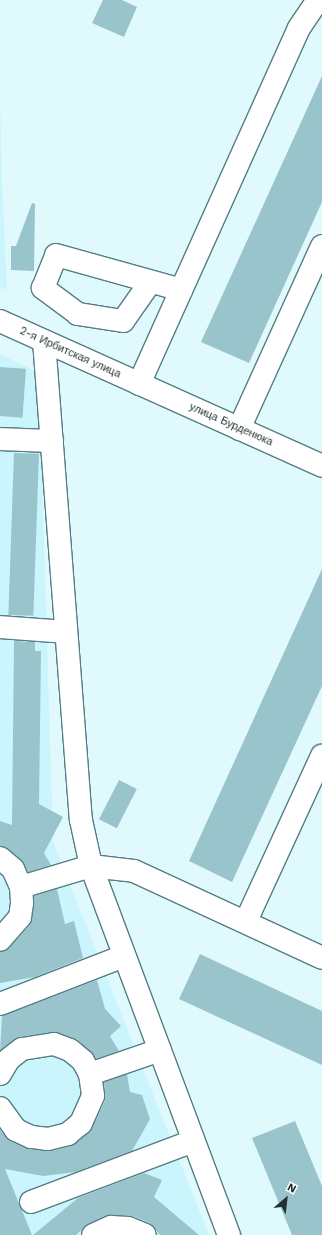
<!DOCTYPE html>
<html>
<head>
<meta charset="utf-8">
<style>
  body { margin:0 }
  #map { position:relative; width:322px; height:1235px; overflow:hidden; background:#dff9fd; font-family:"Work Sans",sans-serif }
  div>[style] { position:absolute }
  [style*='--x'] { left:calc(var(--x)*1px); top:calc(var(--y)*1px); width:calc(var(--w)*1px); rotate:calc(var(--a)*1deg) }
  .built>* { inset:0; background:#caf5fc }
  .building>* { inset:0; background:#9ac4cc; transform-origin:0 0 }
  .roads { filter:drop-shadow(1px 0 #547d84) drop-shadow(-1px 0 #547d84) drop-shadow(0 1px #547d84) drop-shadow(0 -1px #547d84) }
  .minor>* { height:22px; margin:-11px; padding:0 11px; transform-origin:11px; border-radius:11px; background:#fff }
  span { translate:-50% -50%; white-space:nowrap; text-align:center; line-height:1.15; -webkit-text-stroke:3px #fff; paint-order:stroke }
  .street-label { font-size:11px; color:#213235 }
  .north { position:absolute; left:266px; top:1179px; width:40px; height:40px; -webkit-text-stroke:3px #fff; paint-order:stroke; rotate:28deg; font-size:11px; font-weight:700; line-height:16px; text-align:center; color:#213235 }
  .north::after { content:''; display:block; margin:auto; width:14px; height:18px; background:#213235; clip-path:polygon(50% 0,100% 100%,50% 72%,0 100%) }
</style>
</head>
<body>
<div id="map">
  <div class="built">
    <i style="clip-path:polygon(0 96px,2px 184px,7px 290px,0 287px)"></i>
    <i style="clip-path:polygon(0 354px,39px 373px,53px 842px,209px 1235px,0 1235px)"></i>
  </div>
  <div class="building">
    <i style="clip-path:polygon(103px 0,122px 0,137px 7px,124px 37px,92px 23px)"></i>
    <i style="clip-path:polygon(322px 76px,322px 202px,249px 363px,201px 342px)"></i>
    <i style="clip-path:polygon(32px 203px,35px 204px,34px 271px,11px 270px,11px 246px,16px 246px)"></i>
    <i style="left:0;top:367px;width:26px;height:49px;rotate:4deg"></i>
    <i style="left:14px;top:453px;width:25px;height:162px;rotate:2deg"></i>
    <i style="clip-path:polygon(322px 569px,322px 686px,232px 882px,189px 861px)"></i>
    <i style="clip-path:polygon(14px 641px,35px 642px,35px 651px,41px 651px,39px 804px,63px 817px,44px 853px,51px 865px,28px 872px,21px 859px,0 846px,0 821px,12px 825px)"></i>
    <i style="left:119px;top:780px;width:20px;height:44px;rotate:27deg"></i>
    <i style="clip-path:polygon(57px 889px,65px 924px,74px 921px,83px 958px,35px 977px,0 983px,0 952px,9px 948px,30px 925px,34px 896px)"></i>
    <i style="clip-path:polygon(200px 954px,322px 1011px,322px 1065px,179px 999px)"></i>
    <i style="clip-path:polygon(97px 980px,105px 1009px,121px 1026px,110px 1036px,119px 1051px,96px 1059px,78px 1040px,52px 1032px,20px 1037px,0 1051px,2px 1016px)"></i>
    <i style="clip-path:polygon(127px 1074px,130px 1092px,142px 1095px,150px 1119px,132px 1151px,76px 1172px,43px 1176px,5px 1169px,32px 1235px,0 1235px,0 1130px,10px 1141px,29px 1149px,51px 1151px,71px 1146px,92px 1128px,105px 1101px,104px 1082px)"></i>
    <i style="clip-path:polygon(295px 1121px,322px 1186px,322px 1235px,292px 1235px,252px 1138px)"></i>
    <i style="clip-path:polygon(144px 1173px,162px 1180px,154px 1197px,199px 1235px,160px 1235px,150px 1223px,133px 1216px,112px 1215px,88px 1224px,76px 1235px,33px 1235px,78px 1198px)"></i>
  </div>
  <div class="roads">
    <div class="minor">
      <i style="--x:149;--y:284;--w:45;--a:125.1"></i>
      <i style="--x:123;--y:321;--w:46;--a:-171.2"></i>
      <i style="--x:78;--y:314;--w:44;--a:-143.4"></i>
      <i style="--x:43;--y:288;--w:35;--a:-68"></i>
      <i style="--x:56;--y:255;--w:130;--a:15.6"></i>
      <i style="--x:0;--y:321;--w:353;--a:24.2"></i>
      <i style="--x:44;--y:341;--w:480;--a:85.6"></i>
      <i style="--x:81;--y:820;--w:47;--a:77.7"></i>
      <i style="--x:91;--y:866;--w:394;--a:69.5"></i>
      <i style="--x:139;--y:384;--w:390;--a:-65.8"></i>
      <i style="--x:299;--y:28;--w:34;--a:-56"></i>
      <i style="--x:239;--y:429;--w:201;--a:-65.6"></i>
      <i style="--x:0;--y:439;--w:52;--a:2.2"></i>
      <i style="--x:0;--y:627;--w:66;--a:4.3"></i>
      <i style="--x:0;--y:858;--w:17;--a:40"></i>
      <i style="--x:13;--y:869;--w:20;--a:66"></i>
      <i style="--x:21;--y:887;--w:16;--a:86"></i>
      <i style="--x:22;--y:903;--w:14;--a:98"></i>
      <i style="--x:20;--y:917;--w:30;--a:131"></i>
      <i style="--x:21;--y:887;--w:73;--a:-16.7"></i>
      <i style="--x:91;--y:866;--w:43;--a:6.6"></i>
      <i style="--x:134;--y:871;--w:207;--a:24.8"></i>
      <i style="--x:246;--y:921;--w:182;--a:-65.3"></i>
      <i style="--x:0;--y:1004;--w:133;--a:-21.2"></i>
      <i style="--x:0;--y:1074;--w:17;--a:-59"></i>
      <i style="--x:9;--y:1059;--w:16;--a:-38"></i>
      <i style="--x:22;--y:1049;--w:32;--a:-9"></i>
      <i style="--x:54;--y:1044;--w:17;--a:21"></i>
      <i style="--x:70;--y:1050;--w:17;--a:40"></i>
      <i style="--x:83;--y:1061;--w:15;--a:62"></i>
      <i style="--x:90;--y:1074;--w:22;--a:82"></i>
      <i style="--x:93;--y:1096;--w:30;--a:114"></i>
      <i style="--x:81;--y:1123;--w:17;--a:140"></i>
      <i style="--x:68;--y:1134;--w:21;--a:166"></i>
      <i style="--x:48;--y:1139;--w:17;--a:-173"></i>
      <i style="--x:31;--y:1137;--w:17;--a:-155"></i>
      <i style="--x:16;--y:1130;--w:27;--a:-126"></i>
      <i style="--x:90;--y:1074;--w:74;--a:-18.9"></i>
      <i style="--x:31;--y:1202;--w:173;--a:-20.6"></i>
      <i style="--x:93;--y:1235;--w:20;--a:-24"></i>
      <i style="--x:111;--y:1227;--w:17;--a:3"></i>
      <i style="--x:128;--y:1228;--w:18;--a:22"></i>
    </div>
  </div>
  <div class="street-label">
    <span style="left:70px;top:353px;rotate:24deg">2-я Ирбитская улица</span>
    <span style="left:231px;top:425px;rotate:24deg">улица Бурденюка</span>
  </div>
  <div class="north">N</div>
</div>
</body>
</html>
